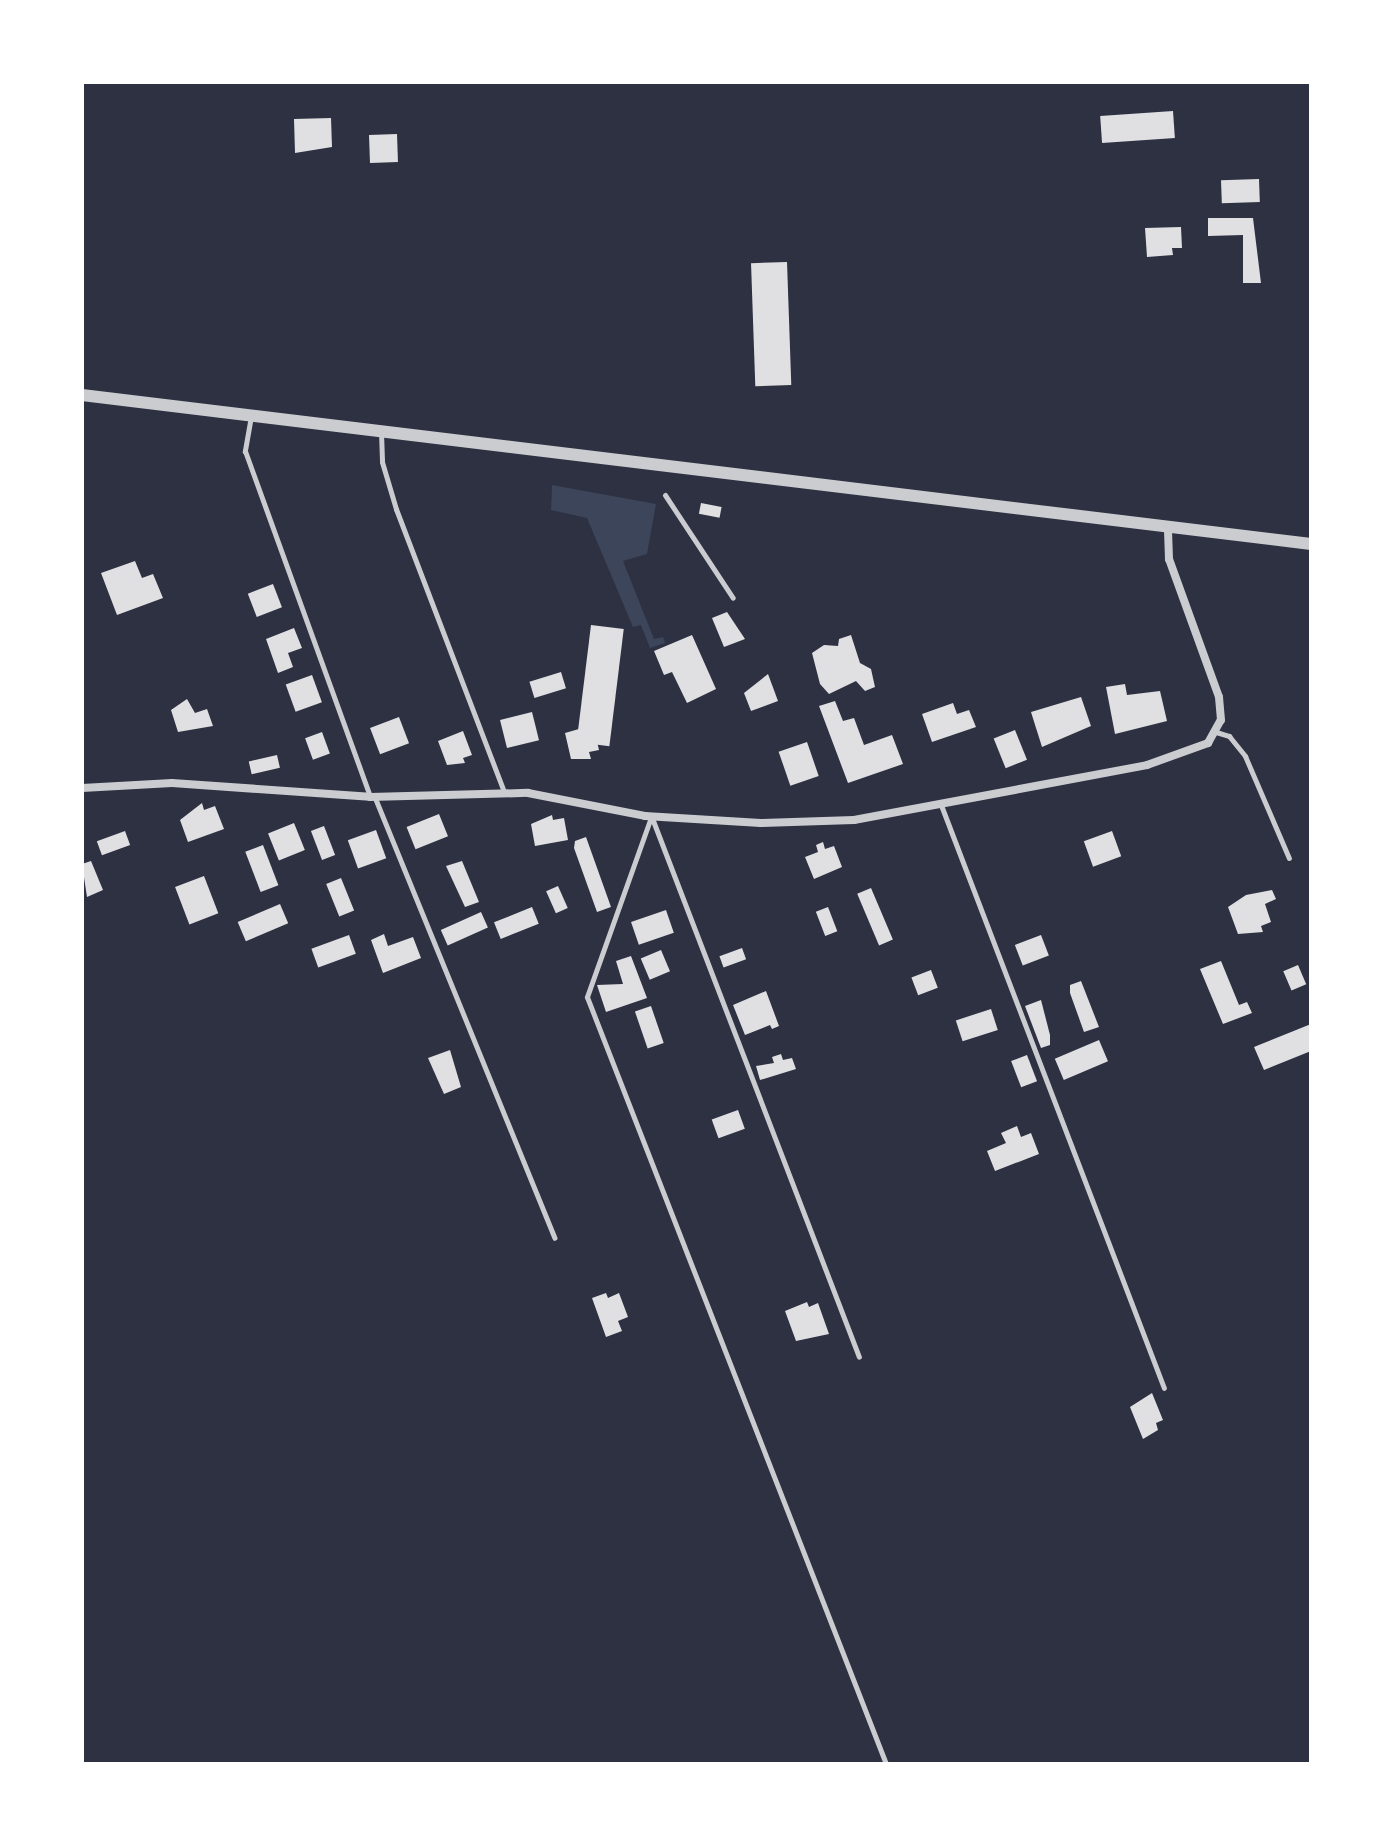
<!DOCTYPE html>
<html>
<head>
<meta charset="utf-8">
<style>
  body { margin:0 }
  #map { position:relative; width:1393px; height:1846px; overflow:hidden; background:#2d3142; font-family:Figtree,sans-serif }
  div>[style] { position:absolute }
  [style*='--x'] { left:calc(var(--x)*1px); top:calc(var(--y)*1px); width:calc(var(--w)*1px); rotate:calc(var(--a)*1deg) }
  .green>* { inset:0; background:#3c4559 }
  .building>* { inset:0; background:#e0e0e3; transform-origin:0 0 }
  .service>* { height:5px; margin:-2.5px; padding:0 2.5px; transform-origin:2.5px; border-radius:2.5px; background:#caccd0 }
  .minor>* { height:8px; margin:-4px; padding:0 4px; transform-origin:4px; border-radius:4px; background:#caccd0 }
  .tertiary>* { height:12px; margin:-6px; padding:0 6px; transform-origin:6px; border-radius:6px; background:#caccd0 }
  span { translate:-50% -50%; white-space:nowrap; text-align:center; line-height:1.15; -webkit-text-stroke:7px #fff; paint-order:stroke }
  .frame { position:absolute; inset:0; border:84px solid #fff; pointer-events:none }
</style>
</head>
<body>
<div id="map">
  <div class="green">
    <i style="clip-path:polygon(552px 485px,656px 504px,647px 554px,623px 561px,654px 639px,663px 637px,665px 643px,650px 648px,641px 625px,633px 627px,587px 518px,551px 510px)"></i>
  </div>
  <div class="building">
    <i style="left:1173px;top:111px;width:27px;height:73px;rotate:86deg"></i>
    <i style="clip-path:polygon(331px 118px,332px 147px,295px 153px,294px 119px)"></i>
    <i style="left:397px;top:134px;width:28px;height:28px;rotate:88deg"></i>
    <i style="left:1259px;top:179px;width:23px;height:38px;rotate:88deg"></i>
    <i style="clip-path:polygon(1208px 218px,1253px 218px,1261px 283px,1243px 283px,1243px 235px,1208px 236px)"></i>
    <i style="clip-path:polygon(1181px 227px,1182px 248px,1172px 248px,1173px 255px,1147px 257px,1145px 228px)"></i>
    <i style="left:787px;top:262px;width:123px;height:36px;rotate:88deg"></i>
    <i style="left:701px;top:503px;width:21px;height:11px;rotate:11deg"></i>
    <i style="clip-path:polygon(135px 561px,142px 578px,153px 574px,163px 598px,117px 615px,101px 573px)"></i>
    <i style="left:273px;top:584px;width:25px;height:27px;rotate:69deg"></i>
    <i style="clip-path:polygon(727px 612px,745px 639px,724px 647px,712px 618px)"></i>
    <i style="left:591px;top:625px;width:33px;height:118px;rotate:7deg"></i>
    <i style="clip-path:polygon(294px 628px,302px 648px,288px 653px,293px 667px,278px 673px,266px 639px)"></i>
    <i style="clip-path:polygon(692px 635px,716px 689px,687px 703px,672px 672px,664px 675px,654px 651px)"></i>
    <i style="clip-path:polygon(851px 635px,860px 663px,871px 669px,875px 687px,865px 691px,856px 681px,829px 694px,820px 684px,812px 653px,824px 645px,838px 646px,839px 639px)"></i>
    <i style="left:561px;top:672px;width:17px;height:33px;rotate:73deg"></i>
    <i style="clip-path:polygon(768px 674px,778px 701px,751px 711px,744px 693px)"></i>
    <i style="left:312px;top:675px;width:29px;height:28px;rotate:70deg"></i>
    <i style="clip-path:polygon(1125px 684px,1127px 695px,1160px 691px,1167px 721px,1115px 734px,1106px 687px)"></i>
    <i style="clip-path:polygon(1081px 697px,1091px 726px,1042px 747px,1031px 712px)"></i>
    <i style="clip-path:polygon(187px 699px,195px 713px,207px 709px,213px 726px,178px 732px,171px 710px)"></i>
    <i style="clip-path:polygon(835px 701px,843px 721px,854px 718px,864px 745px,892px 735px,903px 764px,848px 783px,819px 706px)"></i>
    <i style="clip-path:polygon(953px 703px,957px 714px,969px 710px,976px 727px,932px 742px,922px 714px)"></i>
    <i style="left:532px;top:712px;width:29px;height:33px;rotate:76deg"></i>
    <i style="left:399px;top:717px;width:28px;height:31px;rotate:69deg"></i>
    <i style="clip-path:polygon(593px 725px,599px 750px,589px 752px,591px 759px,571px 759px,565px 733px)"></i>
    <i style="left:1015px;top:730px;width:32px;height:23px;rotate:68deg"></i>
    <i style="clip-path:polygon(463px 731px,472px 755px,463px 758px,465px 763px,447px 765px,438px 741px)"></i>
    <i style="left:322px;top:732px;width:23px;height:18px;rotate:70deg"></i>
    <i style="left:807px;top:742px;width:36px;height:30px;rotate:71deg"></i>
    <i style="left:277px;top:755px;width:13px;height:29px;rotate:77deg"></i>
    <i style="clip-path:polygon(202px 803px,204px 810px,215px 806px,224px 829px,188px 842px,180px 820px)"></i>
    <i style="left:439px;top:814px;width:24px;height:35px;rotate:68deg"></i>
    <i style="clip-path:polygon(552px 815px,553px 820px,564px 818px,568px 840px,535px 846px,531px 824px)"></i>
    <i style="left:294px;top:823px;width:29px;height:28px;rotate:68deg"></i>
    <i style="left:324px;top:826px;width:31px;height:14px;rotate:69deg"></i>
    <i style="left:376px;top:830px;width:30px;height:30px;rotate:70deg"></i>
    <i style="left:125px;top:831px;width:15px;height:30px;rotate:70deg"></i>
    <i style="left:1112px;top:831px;width:27px;height:30px;rotate:70deg"></i>
    <i style="clip-path:polygon(586px 837px,611px 907px,597px 912px,574px 848px,575px 841px)"></i>
    <i style="clip-path:polygon(823px 842px,825px 849px,834px 846px,842px 867px,814px 879px,805px 857px,818px 852px,816px 845px)"></i>
    <i style="left:263px;top:845px;width:43px;height:19px;rotate:69deg"></i>
    <i style="clip-path:polygon(91px 861px,103px 890px,87px 897px,82px 864px)"></i>
    <i style="clip-path:polygon(462px 861px,479px 902px,465px 907px,446px 866px)"></i>
    <i style="left:204px;top:876px;width:40px;height:31px;rotate:69deg"></i>
    <i style="left:341px;top:878px;width:35px;height:16px;rotate:68deg"></i>
    <i style="left:558px;top:886px;width:24px;height:13px;rotate:66deg"></i>
    <i style="left:871px;top:888px;width:56px;height:15px;rotate:67deg"></i>
    <i style="clip-path:polygon(1272px 890px,1276px 899px,1265px 904px,1271px 922px,1261px 926px,1263px 932px,1238px 934px,1228px 907px,1246px 895px)"></i>
    <i style="left:280px;top:904px;width:21px;height:46px;rotate:67deg"></i>
    <i style="left:532px;top:907px;width:18px;height:41px;rotate:68deg"></i>
    <i style="left:828px;top:907px;width:26px;height:13px;rotate:69deg"></i>
    <i style="left:666px;top:910px;width:24px;height:37px;rotate:71deg"></i>
    <i style="left:481px;top:912px;width:17px;height:44px;rotate:66deg"></i>
    <i style="clip-path:polygon(384px 934px,388px 946px,413px 937px,421px 958px,383px 973px,371px 940px)"></i>
    <i style="left:349px;top:935px;width:20px;height:40px;rotate:70deg"></i>
    <i style="left:1041px;top:935px;width:22px;height:28px;rotate:69deg"></i>
    <i style="left:742px;top:948px;width:12px;height:24px;rotate:70deg"></i>
    <i style="left:661px;top:950px;width:23px;height:22px;rotate:67deg"></i>
    <i style="clip-path:polygon(631px 956px,647px 998px,606px 1012px,597px 985px,623px 984px,616px 961px)"></i>
    <i style="clip-path:polygon(1221px 961px,1239px 1005px,1247px 1002px,1252px 1013px,1223px 1024px,1200px 969px)"></i>
    <i style="left:1298px;top:965px;width:21px;height:16px;rotate:67deg"></i>
    <i style="left:931px;top:970px;width:19px;height:21px;rotate:69deg"></i>
    <i style="clip-path:polygon(1081px 981px,1099px 1027px,1084px 1032px,1070px 993px,1070px 985px)"></i>
    <i style="clip-path:polygon(766px 991px,779px 1026px,772px 1029px,770px 1025px,745px 1035px,733px 1005px)"></i>
    <i style="clip-path:polygon(1041px 1000px,1050px 1035px,1050px 1045px,1041px 1048px,1025px 1006px)"></i>
    <i style="left:651px;top:1006px;width:39px;height:17px;rotate:71deg"></i>
    <i style="left:991px;top:1009px;width:22px;height:37px;rotate:72deg"></i>
    <i style="clip-path:polygon(1311px 1024px,1311px 1051px,1264px 1070px,1254px 1047px)"></i>
    <i style="left:1099px;top:1040px;width:23px;height:48px;rotate:67deg"></i>
    <i style="clip-path:polygon(450px 1050px,461px 1087px,444px 1094px,428px 1058px)"></i>
    <i style="clip-path:polygon(781px 1054px,783px 1060px,792px 1058px,796px 1069px,760px 1080px,756px 1066px,774px 1063px,772px 1057px)"></i>
    <i style="left:1027px;top:1055px;width:28px;height:17px;rotate:69deg"></i>
    <i style="left:738px;top:1110px;width:20px;height:28px;rotate:70deg"></i>
    <i style="clip-path:polygon(1017px 1126px,1021px 1137px,1031px 1133px,1039px 1154px,995px 1171px,987px 1151px,1006px 1143px,1001px 1133px)"></i>
    <i style="clip-path:polygon(606px 1293px,608px 1298px,619px 1293px,628px 1317px,618px 1321px,622px 1331px,606px 1337px,592px 1298px)"></i>
    <i style="clip-path:polygon(807px 1302px,809px 1307px,818px 1303px,829px 1334px,796px 1341px,785px 1311px)"></i>
    <i style="clip-path:polygon(1152px 1393px,1163px 1420px,1156px 1423px,1158px 1430px,1143px 1439px,1130px 1407px)"></i>
  </div>
  <div class="service">
    <i style="--x:251;--y:416;--w:36;--a:100"></i>
    <i style="--x:245;--y:451;--w:367;--a:70.1"></i>
    <i style="--x:381;--y:432;--w:30;--a:88"></i>
    <i style="--x:382;--y:462;--w:49;--a:73.4"></i>
    <i style="--x:396;--y:509;--w:305;--a:69.1"></i>
    <i style="--x:665;--y:495;--w:123;--a:56.6"></i>
    <i style="--x:1216;--y:732;--w:14;--a:17"></i>
    <i style="--x:1229;--y:736;--w:26;--a:51"></i>
    <i style="--x:1245;--y:756;--w:111;--a:66.7"></i>
    <i style="--x:375;--y:798;--w:475;--a:67.8"></i>
    <i style="--x:941;--y:805;--w:624;--a:69.07"></i>
    <i style="--x:651;--y:817;--w:191;--a:109.6"></i>
    <i style="--x:587;--y:997;--w:823;--a:68.7"></i>
    <i style="--x:652;--y:818;--w:577;--a:68.99"></i>
  </div>
  <div class="minor">
    <i style="--x:82;--y:788;--w:90;--a:-3.2"></i>
    <i style="--x:172;--y:783;--w:198;--a:4"></i>
    <i style="--x:370;--y:797;--w:158;--a:-1.5"></i>
    <i style="--x:528;--y:793;--w:119;--a:11.1"></i>
    <i style="--x:645;--y:816;--w:116;--a:3.5"></i>
    <i style="--x:761;--y:823;--w:93;--a:-1.8"></i>
    <i style="--x:854;--y:820;--w:298;--a:-10.6"></i>
    <i style="--x:1147;--y:765;--w:65;--a:-19.8"></i>
    <i style="--x:1208;--y:743;--w:26;--a:-61"></i>
    <i style="--x:1221;--y:720;--w:23;--a:-95"></i>
    <i style="--x:1219;--y:697;--w:147;--a:-109.9"></i>
    <i style="--x:1169;--y:559;--w:32;--a:-92"></i>
  </div>
  <div class="tertiary">
    <i style="--x:82;--y:395;--w:1238;--a:6.91"></i>
  </div>
  <div class="frame"></div>
</div>
</body>
</html>
